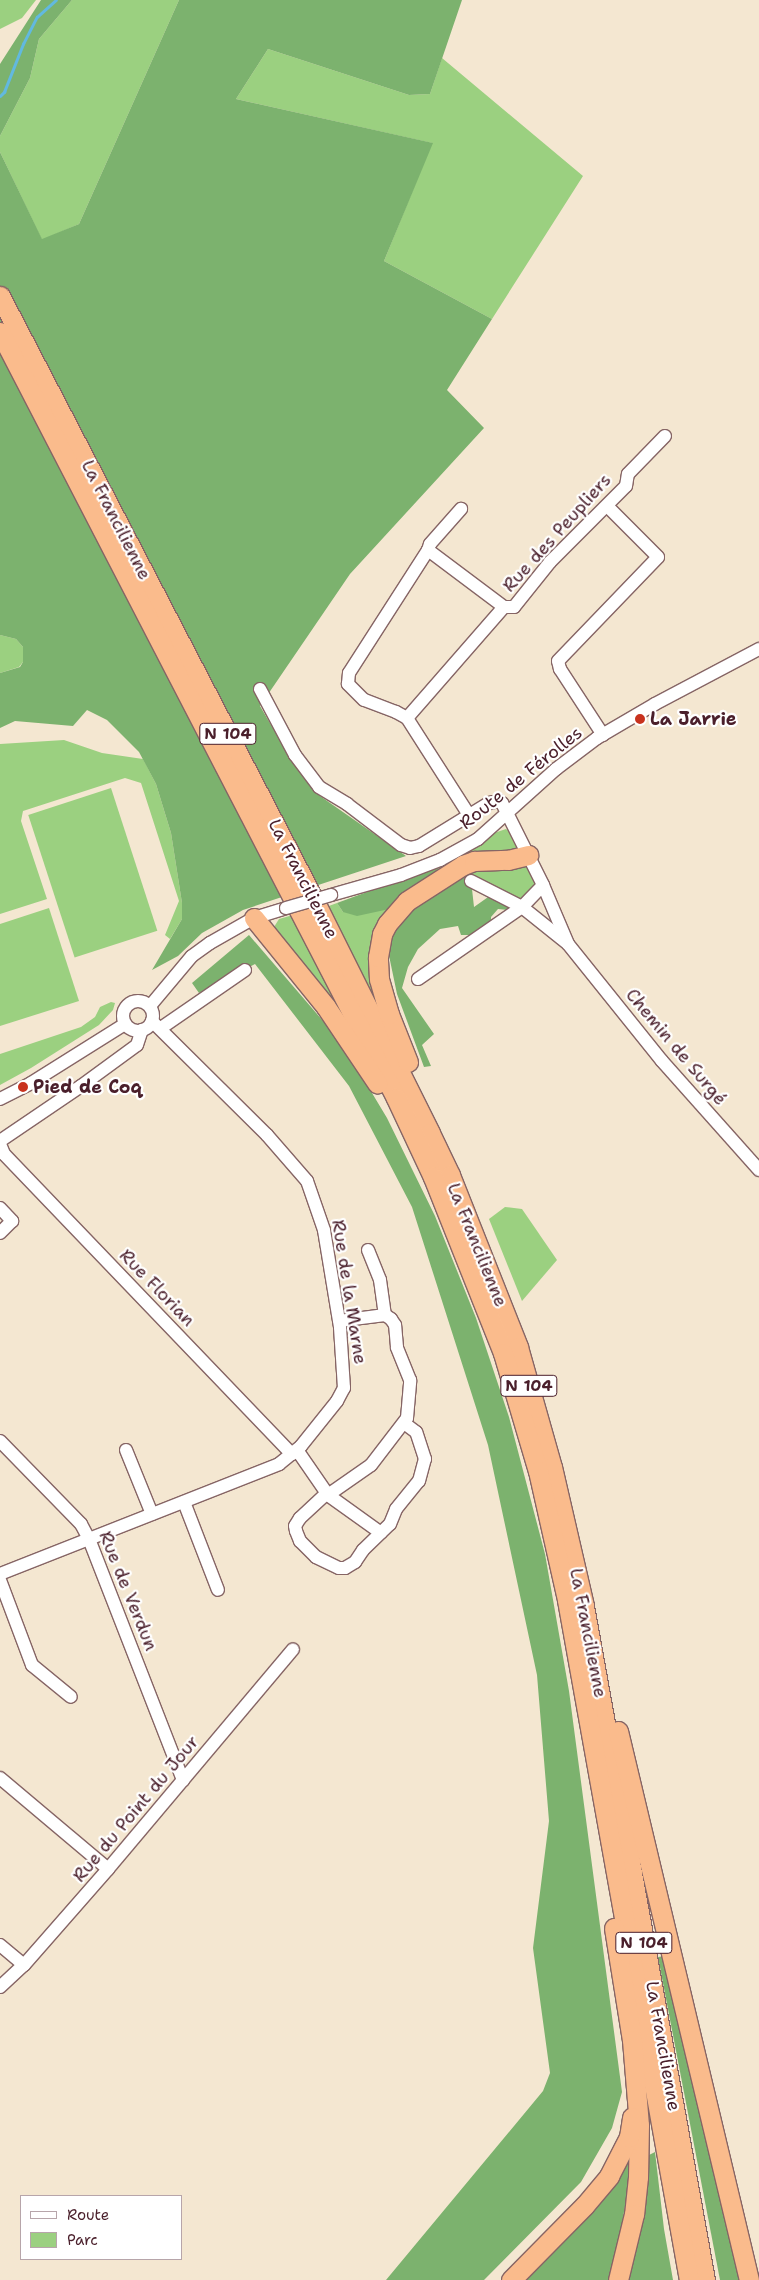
<!DOCTYPE html>
<html>
<head>
<meta charset="utf-8">
<style>
  body { margin:0 }
  #map { position:relative; width:759px; height:2280px; overflow:hidden; background:#f4e7d1; font-family:"Shantell Sans",sans-serif }
  div>[style] { position:absolute }
  [style*='--x'] { left:calc(var(--x)*1px); top:calc(var(--y)*1px); width:calc(var(--w)*1px); rotate:calc(var(--a)*1deg) }
  .green>* { inset:0; background:#9bd080; transform-origin:0 0 }
  .forest>* { inset:0; background:#7cb26e }
  .stream>* { height:2.5px; margin:-1.25px; padding:0 1.25px; transform-origin:1.25px; border-radius:1.25px; background:#62b9df }
  .roads { filter:drop-shadow(1px 0 #866565) drop-shadow(-1px 0 #866565) drop-shadow(0 1px #866565) drop-shadow(0 -1px #866565) }
  .minor>* { height:12px; margin:-6px; padding:0 6px; transform-origin:6px; border-radius:6px; background:#fff }
  .minor>.ring { margin:-6px; padding:0; box-sizing:content-box; background:none; border:12px solid #fff; border-radius:50% }
  .highway>* { height:19px; margin:-9.5px; padding:0 9.5px; transform-origin:9.5px; border-radius:9.5px; background:#fabb8c }
  .bridges { filter:drop-shadow(1px 0 #866565) drop-shadow(-1px 0 #866565) drop-shadow(0 1px #866565) drop-shadow(0 -1px #866565) }
  .minor-bridge>* { height:12px; margin:-6px; padding:0 6px; transform-origin:6px; border-radius:6px; background:#fff }
  .dots>* { width:14px; height:14px; translate:-50% -50%; box-sizing:border-box; border:2px solid #fff; border-radius:50% }
  span { translate:-50% -50%; white-space:nowrap; text-align:center; line-height:1.15; -webkit-text-stroke:4.5px #fff; paint-order:stroke }
  .shield-label span { padding:1px 4px; background:#fff; border:1px solid; border-radius:4px; -webkit-text-stroke-width:0 }
  .shield-label { font-size:16px; color:#4a1f2b; font-weight:700 }
  .street-label { font-size:18px; color:#4a1f2b }
  .poi-label { font-size:18px; color:#4a1f2b; font-weight:700 }
  .left { translate:0 -50%; text-align:left }
  .legend { position:absolute; left:20px; top:2195px; width:162px; height:65px; box-sizing:border-box; background:#fff; border:1px solid #b7a5aa; margin:0; padding:6px 9px; list-style:none; font-size:15px; color:#4a1f2b }
  .legend li { display:flex; align-items:center; gap:10px; height:25px }
  .legend b { width:25px; border:1px solid #b7a5aa }
</style>
</head>
<body>
<div id="map">
  <div class="green">
    <i style="clip-path:polygon(0 0,36px 0,22px 18px,0 29px)"></i>
    <i style="clip-path:polygon(72px 0,179px 0,79px 224px,42px 240px,0 152px,0 136px,30px 78px,39px 39px)"></i>
    <i style="clip-path:polygon(268px 49px,409px 95px,430px 94px,442px 58px,583px 176px,492px 319px,384px 261px,432px 143px,236px 99px)"></i>
    <i style="clip-path:polygon(0 635px,16px 639px,23px 647px,23px 662px,19px 667px,0 673px)"></i>
    <i style="clip-path:polygon(64px 740px,102px 753px,143px 759px,156px 784px,171px 833px,182px 903px,182px 919px,170px 939px,165px 935px,179px 901px,141px 783px,125px 778px,23px 811px,21px 821px,47px 899px,0 914px,0 744px)"></i>
    <i style="left:111px;top:788px;width:150px;height:87px;rotate:72deg"></i>
    <i style="clip-path:polygon(506px 829px,512px 833px,518px 847px,515px 854px,437px 877px,435px 867px,491px 834px)"></i>
    <i style="clip-path:polygon(526px 864px,535px 878px,534px 885px,521px 899px,476px 880px,472px 889px,468px 879px,454px 876px,462px 871px)"></i>
    <i style="clip-path:polygon(337px 903px,343px 912px,394px 908px,386px 918px,383px 1019px,326px 907px)"></i>
    <i style="clip-path:polygon(49px 908px,79px 1001px,0 1026px,0 924px)"></i>
    <i style="clip-path:polygon(293px 915px,363px 1054px,274px 934px,274px 927px,279px 919px)"></i>
    <i style="clip-path:polygon(111px 1002px,115px 1003px,113px 1010px,99px 1025px,31px 1068px,0 1085px,0 1054px,81px 1027px,95px 1017px,100px 1007px)"></i>
    <i style="clip-path:polygon(505px 1207px,522px 1209px,557px 1260px,522px 1301px,489px 1219px)"></i>
  </div>
  <div class="forest">
    <i style="clip-path:polygon(41px 0,72px 0,39px 39px,30px 78px,0 136px,0 64px)"></i>
    <i style="clip-path:polygon(179px 0,462px 0,430px 94px,409px 95px,268px 49px,236px 99px,433px 143px,384px 261px,492px 319px,447px 390px,484px 428px,350px 574px,260px 706px,292px 761px,320px 796px,406px 856px,243px 910px,202px 933px,178px 956px,152px 970px,182px 919px,182px 903px,171px 833px,156px 784px,139px 752px,107px 720px,87px 710px,73px 726px,15px 721px,0 728px,0 673px,20px 667px,23px 662px,23px 647px,16px 639px,0 635px,0 152px,42px 239px,79px 224px)"></i>
    <i style="clip-path:polygon(435px 867px,439px 872px,394px 908px,357px 916px,343px 912px,337px 903px)"></i>
    <i style="clip-path:polygon(454px 876px,468px 879px,472px 889px,474px 907px,491px 895px,511px 906px,508px 910px,498px 909px,491px 917px,491px 923px,473px 935px,461px 935px,458px 926px,440px 929px,418px 949px,408px 967px,402px 988px,434px 1034px,422px 1045px,431px 1066px,424px 1067px,397px 994px,387px 946px,395px 919px)"></i>
    <i style="clip-path:polygon(249px 935px,342px 1043px,387px 1118px,435px 1216px,476px 1318px,509px 1417px,545px 1554px,569px 1691px,622px 2092px,612px 2128px,581px 2182px,484px 2280px,386px 2280px,543px 2091px,550px 2073px,533px 1948px,549px 1821px,537px 1675px,488px 1445px,412px 1207px,349px 1086px,255px 964px,199px 993px,192px 983px)"></i>
    <i style="clip-path:polygon(665px 1956px,740px 2280px,720px 2280px,658px 1957px)"></i>
    <i style="clip-path:polygon(655px 2152px,664px 2229px,673px 2280px,628px 2280px,639px 2226px,645px 2157px)"></i>
    <i style="clip-path:polygon(624px 2161px,633px 2161px,612px 2280px,521px 2280px)"></i>
  </div>
  <div class="stream">
    <i style="--x:0;--y:96;--w:6;--a:-45"></i>
    <i style="--x:4;--y:92;--w:52;--a:-68.4"></i>
    <i style="--x:23;--y:44;--w:30;--a:-63"></i>
    <i style="--x:37;--y:17;--w:25;--a:-42"></i>
  </div>
  <div class="roads">
    <div class="minor">
      <i style="--x:428;--y:550;--w:6;--a:-72"></i>
      <i style="--x:430;--y:544;--w:47;--a:-48.5"></i>
      <i style="--x:260;--y:689;--w:75;--a:62.1"></i>
      <i style="--x:295;--y:755;--w:40;--a:53"></i>
      <i style="--x:319;--y:787;--w:33;--a:31"></i>
      <i style="--x:347;--y:804;--w:68;--a:37.2"></i>
      <i style="--x:401;--y:845;--w:9;--a:18"></i>
      <i style="--x:410;--y:848;--w:9;--a:-13"></i>
      <i style="--x:419;--y:846;--w:82;--a:-31.6"></i>
      <i style="--x:489;--y:803;--w:10;--a:-11"></i>
      <i style="--x:499;--y:801;--w:4;--a:34"></i>
      <i style="--x:502;--y:803;--w:92;--a:63.4"></i>
      <i style="--x:543;--y:885;--w:64;--a:67"></i>
      <i style="--x:568;--y:944;--w:150;--a:51.2"></i>
      <i style="--x:662;--y:1061;--w:146;--a:48.3"></i>
      <i style="--x:407;--y:718;--w:147;--a:-48.9"></i>
      <i style="--x:504;--y:607;--w:10;--a:0"></i>
      <i style="--x:514;--y:607;--w:58;--a:-51.3"></i>
      <i style="--x:550;--y:562;--w:107;--a:-45"></i>
      <i style="--x:626;--y:486;--w:12;--a:-81"></i>
      <i style="--x:628;--y:474;--w:53;--a:-45.8"></i>
      <i style="--x:603;--y:735;--w:79;--a:-123.1"></i>
      <i style="--x:560;--y:669;--w:8;--a:-104"></i>
      <i style="--x:558;--y:661;--w:144;--a:-46.1"></i>
      <i style="--x:658;--y:557;--w:72;--a:-135"></i>
      <i style="--x:469;--y:815;--w:115;--a:-122.6"></i>
      <i style="--x:407;--y:718;--w:13;--a:-151"></i>
      <i style="--x:396;--y:712;--w:34;--a:-159"></i>
      <i style="--x:364;--y:700;--w:23;--a:-135"></i>
      <i style="--x:348;--y:684;--w:11;--a:-85"></i>
      <i style="--x:349;--y:673;--w:146;--a:-57.3"></i>
      <i style="--x:428;--y:550;--w:95;--a:36.9"></i>
      <i style="--x:471;--y:881;--w:57;--a:27"></i>
      <i style="--x:522;--y:907;--w:58;--a:38.7"></i>
      <i style="--x:331;--y:895;--w:73;--a:-15.9"></i>
      <i style="--x:401;--y:875;--w:42;--a:-21"></i>
      <i style="--x:440;--y:860;--w:43;--a:-28.9"></i>
      <i style="--x:478;--y:839;--w:105;--a:-41.9"></i>
      <i style="--x:556;--y:769;--w:51;--a:-37.1"></i>
      <i style="--x:597;--y:738;--w:67;--a:-30.4"></i>
      <i style="--x:655;--y:704;--w:118;--a:-27.9"></i>
      <i style="--x:418;--y:979;--w:126;--a:-34.7"></i>
      <i style="--x:522;--y:907;--w:30;--a:-46"></i>
      <i class="ring" style="left:123px;top:1001px;width:18px;height:18px"></i>
      <i style="--x:150;--y:1006;--w:65;--a:-50"></i>
      <i style="--x:192;--y:956;--w:22;--a:-36"></i>
      <i style="--x:210;--y:943;--w:51;--a:-29.6"></i>
      <i style="--x:254;--y:918;--w:34;--a:-17"></i>
      <i style="--x:161;--y:1028;--w:102;--a:-34.6"></i>
      <i style="--x:0;--y:1099;--w:35;--a:-27"></i>
      <i style="--x:31;--y:1083;--w:111;--a:-32.1"></i>
      <i style="--x:0;--y:1141;--w:98;--a:-34.2"></i>
      <i style="--x:81;--y:1086;--w:69;--a:-36.2"></i>
      <i style="--x:137;--y:1045;--w:16;--a:-72"></i>
      <i style="--x:0;--y:1144;--w:11;--a:68"></i>
      <i style="--x:4;--y:1154;--w:416;--a:46.2"></i>
      <i style="--x:0;--y:1208;--w:18;--a:47"></i>
      <i style="--x:12;--y:1221;--w:17;--a:135"></i>
      <i style="--x:368;--y:1250;--w:32;--a:68"></i>
      <i style="--x:380;--y:1280;--w:35;--a:82"></i>
      <i style="--x:0;--y:1441;--w:116;--a:45.7"></i>
      <i style="--x:81;--y:1524;--w:17;--a:62"></i>
      <i style="--x:89;--y:1539;--w:259;--a:68.7"></i>
      <i style="--x:126;--y:1450;--w:69;--a:67.9"></i>
      <i style="--x:297;--y:1450;--w:55;--a:55.4"></i>
      <i style="--x:328;--y:1495;--w:65;--a:35.6"></i>
      <i style="--x:327;--y:1493;--w:37;--a:137"></i>
      <i style="--x:300;--y:1518;--w:9;--a:122"></i>
      <i style="--x:295;--y:1526;--w:5;--a:79"></i>
      <i style="--x:296;--y:1531;--w:11;--a:68"></i>
      <i style="--x:300;--y:1541;--w:23;--a:45"></i>
      <i style="--x:316;--y:1557;--w:25;--a:26"></i>
      <i style="--x:339;--y:1568;--w:6;--a:0"></i>
      <i style="--x:345;--y:1568;--w:12;--a:-31"></i>
      <i style="--x:355;--y:1562;--w:14;--a:-56"></i>
      <i style="--x:363;--y:1550;--w:37;--a:-44"></i>
      <i style="--x:390;--y:1524;--w:16;--a:-68"></i>
      <i style="--x:396;--y:1509;--w:36;--a:-51"></i>
      <i style="--x:419;--y:1481;--w:23;--a:-75"></i>
      <i style="--x:425;--y:1459;--w:28;--a:-108"></i>
      <i style="--x:416;--y:1432;--w:15;--a:-143"></i>
      <i style="--x:328;--y:1495;--w:52;--a:-34.9"></i>
      <i style="--x:371;--y:1465;--w:59;--a:-52.5"></i>
      <i style="--x:407;--y:1418;--w:38;--a:-85"></i>
      <i style="--x:410;--y:1380;--w:35;--a:-112"></i>
      <i style="--x:397;--y:1347;--w:22;--a:-95"></i>
      <i style="--x:395;--y:1325;--w:7;--a:-124"></i>
      <i style="--x:391;--y:1319;--w:7;--a:-146"></i>
      <i style="--x:385;--y:1315;--w:46;--a:172.6"></i>
      <i style="--x:184;--y:1502;--w:94;--a:68.9"></i>
      <i style="--x:0;--y:1574;--w:300;--a:-21.5"></i>
      <i style="--x:279;--y:1464;--w:28;--a:-39"></i>
      <i style="--x:301;--y:1446;--w:58;--a:-51.3"></i>
      <i style="--x:337;--y:1401;--w:15;--a:-62"></i>
      <i style="--x:344;--y:1388;--w:61;--a:-93.8"></i>
      <i style="--x:340;--y:1327;--w:98;--a:-99.4"></i>
      <i style="--x:324;--y:1230;--w:52;--a:-109.1"></i>
      <i style="--x:307;--y:1181;--w:61;--a:-131"></i>
      <i style="--x:267;--y:1135;--w:162;--a:-135.3"></i>
      <i style="--x:0;--y:1580;--w:91;--a:69.4"></i>
      <i style="--x:32;--y:1665;--w:50;--a:39.4"></i>
      <i style="--x:0;--y:1778;--w:141;--a:40.1"></i>
      <i style="--x:0;--y:1945;--w:31;--a:40"></i>
      <i style="--x:0;--y:1987;--w:33;--a:-43"></i>
      <i style="--x:24;--y:1965;--w:128;--a:-48.8"></i>
      <i style="--x:108;--y:1869;--w:287;--a:-49.9"></i>
    </div>
    <div class="highway">
      <i style="--x:0;--y:296;--w:681;--a:62.53"></i>
      <i style="--x:314;--y:900;--w:260;--a:63.5"></i>
      <i style="--x:430;--y:1133;--w:47;--a:64.5"></i>
      <i style="--x:450;--y:1175;--w:185;--a:68.4"></i>
      <i style="--x:518;--y:1347;--w:125;--a:74.2"></i>
      <i style="--x:552;--y:1467;--w:143;--a:77"></i>
      <i style="--x:584;--y:1606;--w:685;--a:79.82"></i>
      <i style="--x:0;--y:332;--w:862;--a:62.66"></i>
      <i style="--x:396;--y:1098;--w:87;--a:64.9"></i>
      <i style="--x:433;--y:1177;--w:189;--a:68.3"></i>
      <i style="--x:503;--y:1353;--w:123;--a:73.5"></i>
      <i style="--x:538;--y:1471;--w:132;--a:77.3"></i>
      <i style="--x:567;--y:1600;--w:691;--a:79.83"></i>
      <i style="--x:254;--y:918;--w:114;--a:51"></i>
      <i style="--x:326;--y:1007;--w:92;--a:56.1"></i>
      <i style="--x:408;--y:1062;--w:52;--a:-111.6"></i>
      <i style="--x:389;--y:1014;--w:36;--a:-106"></i>
      <i style="--x:379;--y:979;--w:22;--a:-93"></i>
      <i style="--x:378;--y:957;--w:23;--a:-80"></i>
      <i style="--x:382;--y:934;--w:11;--a:-63"></i>
      <i style="--x:387;--y:924;--w:30;--a:-49"></i>
      <i style="--x:407;--y:901;--w:67;--a:-32.7"></i>
      <i style="--x:463;--y:865;--w:12;--a:-20"></i>
      <i style="--x:474;--y:861;--w:34;--a:-2"></i>
      <i style="--x:508;--y:860;--w:21;--a:-14"></i>
      <i style="--x:618;--y:1731;--w:564;--a:76.58"></i>
      <i style="--x:614;--y:1928;--w:113;--a:80.9"></i>
      <i style="--x:632;--y:2040;--w:85;--a:85.3"></i>
      <i style="--x:639;--y:2125;--w:52;--a:91.1"></i>
      <i style="--x:638;--y:2177;--w:37;--a:96"></i>
      <i style="--x:634;--y:2214;--w:68;--a:103.6"></i>
      <i style="--x:511;--y:2280;--w:105;--a:-45.4"></i>
      <i style="--x:585;--y:2205;--w:38;--a:-50"></i>
      <i style="--x:609;--y:2176;--w:44;--a:-62.9"></i>
      <i style="--x:629;--y:2137;--w:20;--a:-81"></i>
    </div>
  </div>
  <div class="bridges">
    <div class="minor-bridge">
      <i style="--x:286;--y:908;--w:47;--a:-16.1"></i>
    </div>
  </div>
  <div class="dots">
    <i style="left:640px;top:719px;background:#c8321e"></i>
    <i style="left:23px;top:1087px;background:#c8321e"></i>
  </div>
  <div class="shield-label">
    <span style="left:228px;top:734px">N 104</span>
    <span style="left:529px;top:1386px">N 104</span>
    <span style="left:644px;top:1943px">N 104</span>
  </div>
  <div class="street-label">
    <span style="left:116px;top:520px;rotate:63deg">La Francilienne</span>
    <span style="left:557px;top:533px;rotate:-48deg">Rue des Peupliers</span>
    <span style="left:521px;top:778px;rotate:-39deg">Route de Férolles</span>
    <span style="left:303px;top:879px;rotate:63deg">La Francilienne</span>
    <span style="left:676px;top:1047px;rotate:50deg">Chemin de Surgé</span>
    <span style="left:477px;top:1245px;rotate:68deg">La Francilienne</span>
    <span style="left:157px;top:1288px;rotate:46deg">Rue Florian</span>
    <span style="left:349px;top:1292px;rotate:81deg">Rue de la Marne</span>
    <span style="left:128px;top:1591px;rotate:68deg">Rue de Verdun</span>
    <span style="left:588px;top:1633px;rotate:79deg">La Francilienne</span>
    <span style="left:136px;top:1809px;rotate:-50deg">Rue du Point du Jour</span>
    <span style="left:663px;top:2046px;rotate:80deg">La Francilienne</span>
  </div>
  <div class="poi-label">
    <span class="left" style="left:650px;top:719px">La Jarrie</span>
    <span class="left" style="left:33px;top:1087px">Pied de Coq</span>
  </div>
  <ul class="legend">
  <li><b style="height:6px;background:#fff"></b>Route</li>
  <li><b style="height:14px;background:#9bd080"></b>Parc</li>
  </ul>
</div>
</body>
</html>
